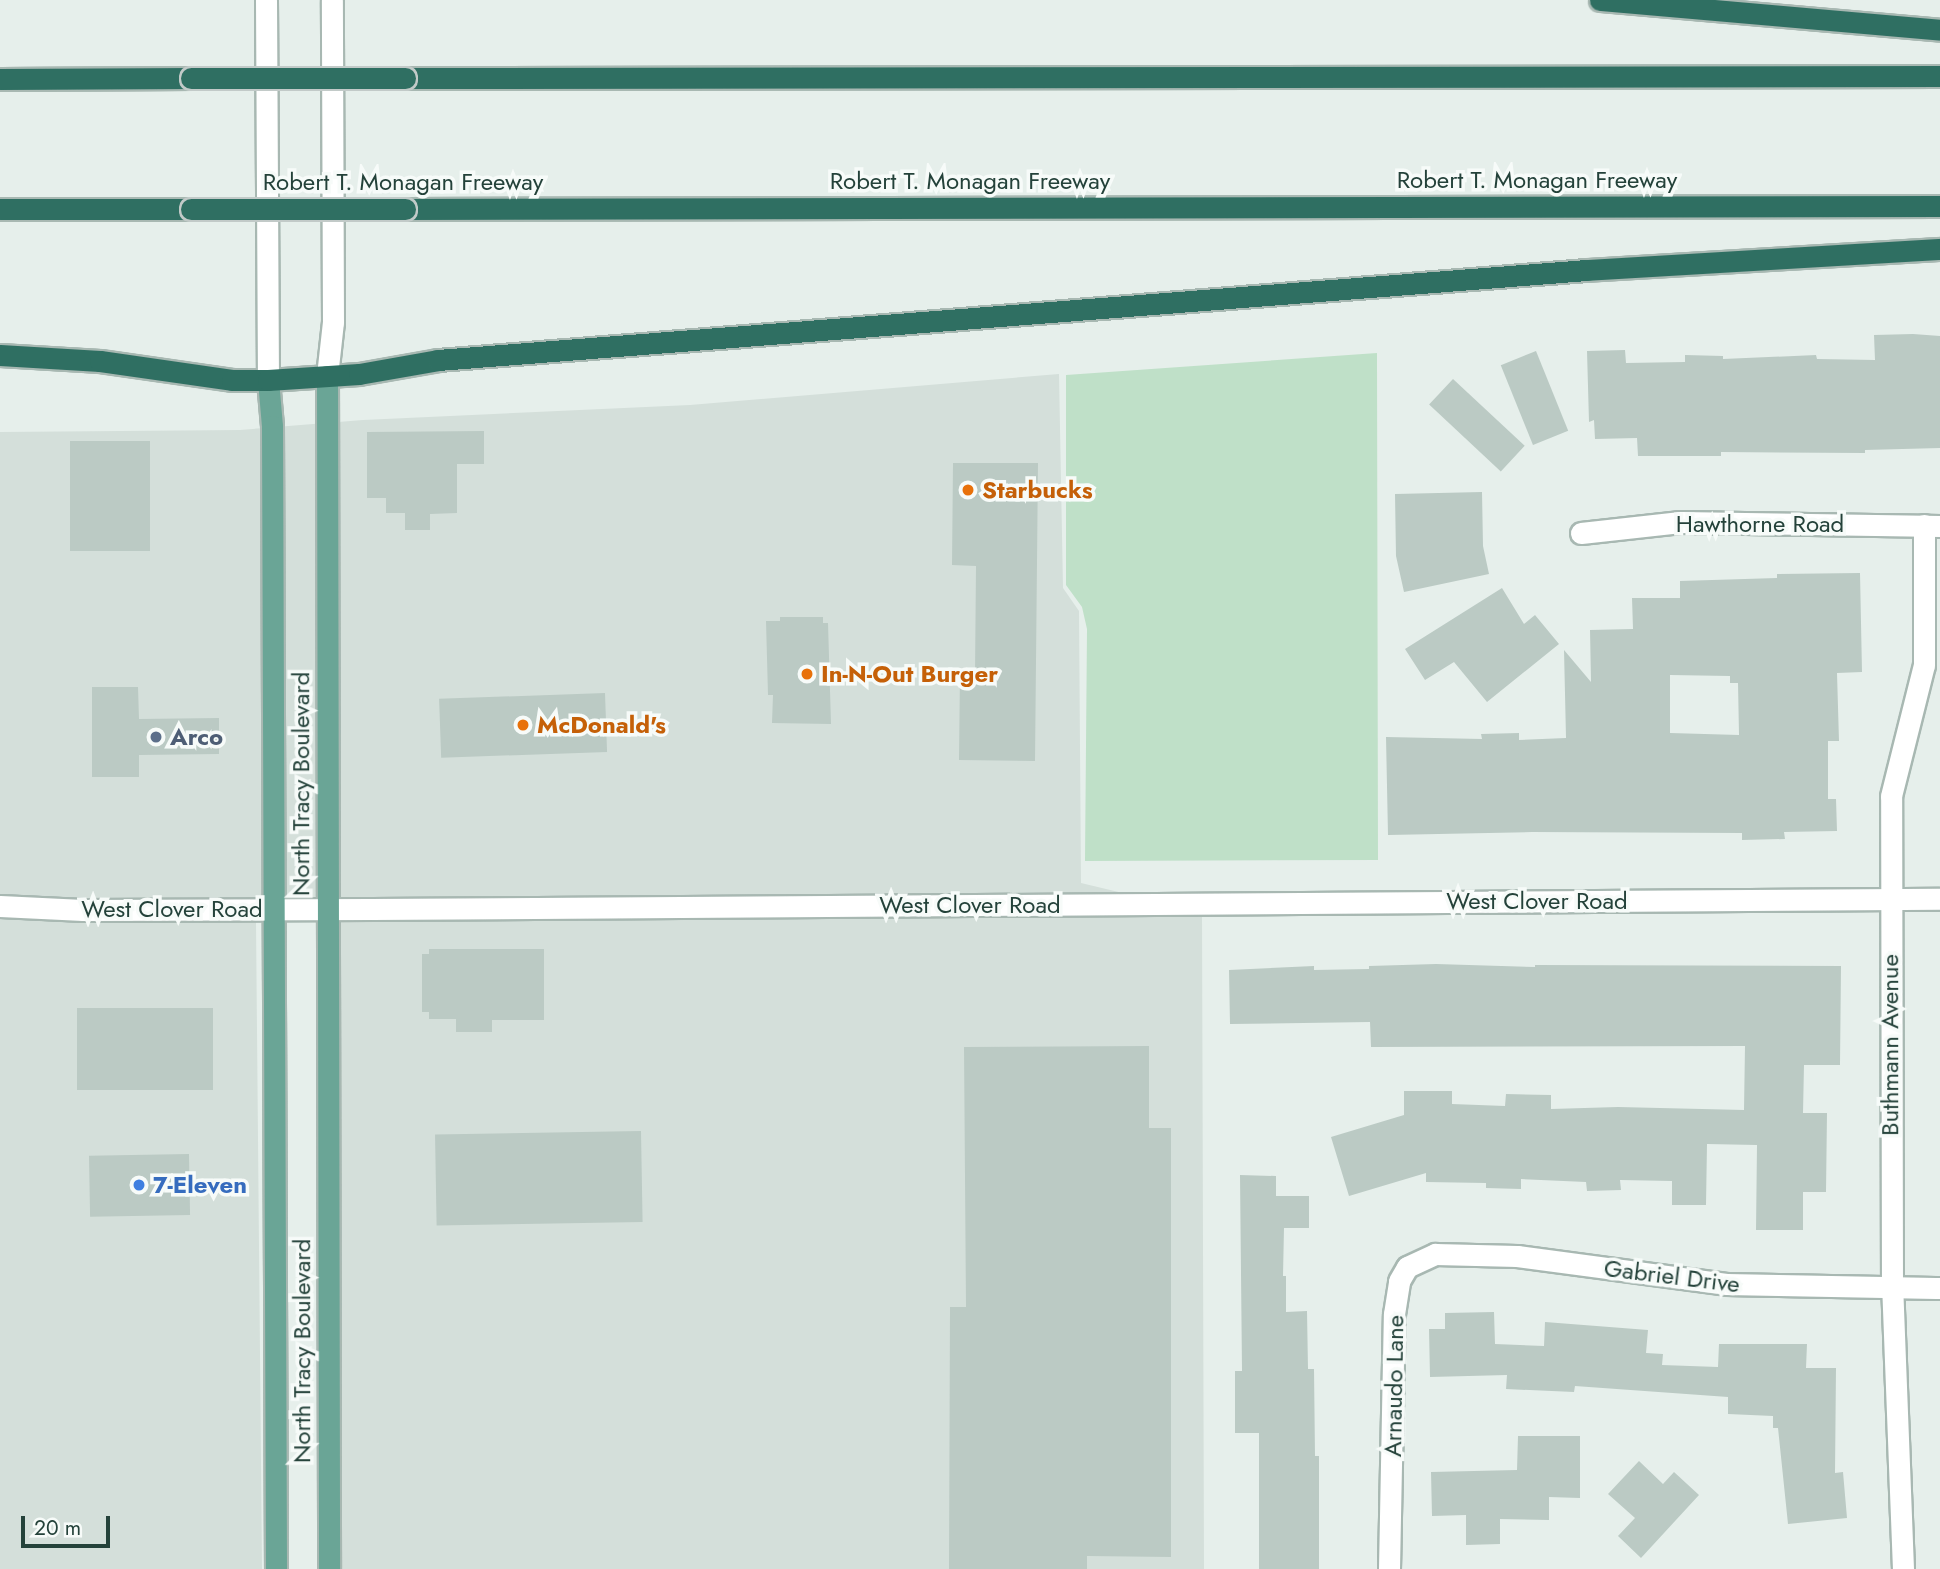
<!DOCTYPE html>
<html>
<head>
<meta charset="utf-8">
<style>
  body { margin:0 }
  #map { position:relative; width:1940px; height:1569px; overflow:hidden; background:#e6efeb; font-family:Jost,sans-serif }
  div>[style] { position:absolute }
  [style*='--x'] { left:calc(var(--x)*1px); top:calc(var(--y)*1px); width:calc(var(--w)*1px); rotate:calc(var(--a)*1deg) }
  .built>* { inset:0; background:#d4dfda }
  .green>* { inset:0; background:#bfe0c8 }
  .building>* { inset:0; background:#bbcac4; transform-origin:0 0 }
  .roads { filter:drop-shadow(2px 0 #a8b8b2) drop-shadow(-2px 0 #a8b8b2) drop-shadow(0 2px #a8b8b2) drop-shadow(0 -2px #a8b8b2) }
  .minor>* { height:21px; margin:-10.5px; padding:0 10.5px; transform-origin:10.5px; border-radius:10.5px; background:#fff }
  .tertiary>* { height:21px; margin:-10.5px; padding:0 10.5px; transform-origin:10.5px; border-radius:10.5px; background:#fff }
  .secondary>* { height:21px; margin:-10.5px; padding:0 10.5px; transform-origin:10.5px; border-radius:10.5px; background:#fff }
  .primary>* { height:21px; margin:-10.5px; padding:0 10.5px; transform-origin:10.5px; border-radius:10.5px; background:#6aa596 }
  .motorway>* { height:21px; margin:-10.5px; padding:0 10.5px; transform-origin:10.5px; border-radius:10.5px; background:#2f6f62 }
  .bridges { filter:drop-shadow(2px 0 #c2cac8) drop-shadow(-2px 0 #c2cac8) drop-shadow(0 2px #c2cac8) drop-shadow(0 -2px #c2cac8) }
  .motorway-bridge>* { height:21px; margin:-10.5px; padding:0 10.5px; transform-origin:10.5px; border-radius:10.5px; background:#2f6f62 }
  .dots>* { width:19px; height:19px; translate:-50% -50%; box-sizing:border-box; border:4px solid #f7fbf9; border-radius:50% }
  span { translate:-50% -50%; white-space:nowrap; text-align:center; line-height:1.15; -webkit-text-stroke:7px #f7fbf9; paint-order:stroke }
  .street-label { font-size:24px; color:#24423a }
  .food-label { font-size:24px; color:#c56008; font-weight:700 }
  .left { translate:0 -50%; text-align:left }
  .service-label { font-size:24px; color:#4e5e75; font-weight:700 }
  .shop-label { font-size:24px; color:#366cbe; font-weight:700 }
  .scale { position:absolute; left:21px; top:1516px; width:89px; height:32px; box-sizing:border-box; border:4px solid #24423a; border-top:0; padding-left:9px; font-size:21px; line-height:24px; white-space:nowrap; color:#24423a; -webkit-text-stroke:5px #f7fbf9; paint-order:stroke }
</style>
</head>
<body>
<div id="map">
  <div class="built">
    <i style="clip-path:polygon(1059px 374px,1063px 588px,1079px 611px,1081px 883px,1202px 912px,1204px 1569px,338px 1569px,337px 916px,256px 922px,262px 1569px,0 1569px,0 432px,240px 430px,363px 420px,690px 405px)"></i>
  </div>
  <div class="green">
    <i style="clip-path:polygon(1377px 353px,1378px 860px,1085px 861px,1087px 629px,1082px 607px,1066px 585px,1066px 375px)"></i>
  </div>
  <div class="building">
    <i style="clip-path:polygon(1913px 334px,1940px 336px,1940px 448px,1865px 450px,1865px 453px,1721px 452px,1721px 456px,1638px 456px,1637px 438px,1595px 439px,1594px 420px,1589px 422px,1587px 351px,1625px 350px,1626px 363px,1685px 362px,1685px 355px,1723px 356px,1723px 359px,1816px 355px,1817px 359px,1875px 360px,1874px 335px)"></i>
    <i style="left:1536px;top:351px;width:86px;height:38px;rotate:68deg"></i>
    <i style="left:1453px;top:379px;width:98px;height:35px;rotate:43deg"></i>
    <i style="clip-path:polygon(484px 431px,484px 464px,457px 464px,457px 513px,430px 514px,430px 530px,405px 530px,405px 513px,386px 513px,386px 498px,367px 498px,367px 432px)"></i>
    <i style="left:70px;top:441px;width:80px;height:110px"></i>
    <i style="clip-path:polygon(953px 463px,1038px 463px,1035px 761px,959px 760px,960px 674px,975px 674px,976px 566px,952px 565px)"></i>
    <i style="clip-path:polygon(1482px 492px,1483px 546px,1489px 574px,1404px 592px,1396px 556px,1395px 494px)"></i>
    <i style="clip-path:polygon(evenodd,1860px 573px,1862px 672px,1837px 673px,1839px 741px,1828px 741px,1828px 799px,1836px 799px,1837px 831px,1784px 832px,1785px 839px,1742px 840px,1742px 833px,1532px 832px,1388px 835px,1386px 737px,1482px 739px,1481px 734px,1519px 733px,1519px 740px,1566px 738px,1564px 650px,1591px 682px,1590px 630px,1633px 629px,1632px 598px,1680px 598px,1680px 581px,1777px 578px,1777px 574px,1860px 573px,1670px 675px,1730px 676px,1730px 683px,1738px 683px,1739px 735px,1670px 733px,1670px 675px)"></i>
    <i style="clip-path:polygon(1502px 588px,1524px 624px,1535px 615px,1559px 644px,1487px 702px,1454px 662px,1425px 680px,1405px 649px)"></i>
    <i style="clip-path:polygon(780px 617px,823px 617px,823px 623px,828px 623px,831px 724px,772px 723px,773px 695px,768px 695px,766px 621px,780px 621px)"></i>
    <i style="clip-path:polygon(92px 687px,138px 687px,139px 719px,219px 718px,219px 754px,139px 755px,139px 777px,92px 777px)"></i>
    <i style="left:605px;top:693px;width:59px;height:166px;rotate:88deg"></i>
    <i style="clip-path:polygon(429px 949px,544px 949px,544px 1020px,492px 1020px,492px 1032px,456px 1032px,456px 1019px,429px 1019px,429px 1012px,422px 1012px,422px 954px,429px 954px)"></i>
    <i style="clip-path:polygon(1436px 964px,1535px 967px,1535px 965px,1841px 966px,1840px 1065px,1804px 1065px,1803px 1113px,1827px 1113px,1826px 1192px,1803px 1192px,1803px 1230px,1756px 1230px,1757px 1145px,1707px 1144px,1706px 1205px,1672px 1205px,1672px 1181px,1620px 1180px,1621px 1190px,1587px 1191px,1586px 1182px,1521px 1179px,1521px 1189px,1486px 1188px,1486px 1183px,1426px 1182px,1426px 1173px,1349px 1196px,1331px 1137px,1404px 1115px,1404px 1091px,1452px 1091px,1452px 1104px,1505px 1106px,1506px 1094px,1551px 1095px,1551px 1109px,1618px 1107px,1744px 1110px,1745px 1046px,1371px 1047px,1370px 1022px,1230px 1024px,1229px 970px,1314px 966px,1314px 970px,1369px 969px,1369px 966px)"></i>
    <i style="left:213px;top:1008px;width:82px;height:136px;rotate:90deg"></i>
    <i style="clip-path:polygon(1149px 1046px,1149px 1128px,1171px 1128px,1171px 1557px,1087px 1556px,1087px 1569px,949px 1569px,950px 1307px,966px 1307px,964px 1047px)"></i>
    <i style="left:641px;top:1131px;width:91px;height:206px;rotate:89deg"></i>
    <i style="left:189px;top:1154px;width:61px;height:100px;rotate:89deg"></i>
    <i style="clip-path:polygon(1240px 1175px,1276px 1176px,1276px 1196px,1309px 1196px,1309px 1228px,1284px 1228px,1283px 1276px,1286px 1276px,1286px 1312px,1307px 1311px,1308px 1369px,1314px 1369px,1315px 1456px,1319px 1456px,1319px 1569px,1259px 1569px,1259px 1433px,1235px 1433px,1235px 1371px,1242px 1371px)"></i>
    <i style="clip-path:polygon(1494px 1312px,1495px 1344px,1544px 1346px,1545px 1322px,1648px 1330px,1646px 1353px,1663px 1354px,1662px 1365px,1718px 1367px,1719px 1344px,1807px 1344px,1806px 1368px,1836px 1368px,1835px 1473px,1843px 1472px,1847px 1518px,1788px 1524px,1778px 1428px,1773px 1428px,1773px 1416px,1728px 1414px,1728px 1397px,1575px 1386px,1574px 1392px,1506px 1389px,1507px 1375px,1430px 1377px,1429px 1329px,1445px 1329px,1445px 1313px)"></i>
    <i style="clip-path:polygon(1518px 1436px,1580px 1436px,1580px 1498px,1549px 1497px,1549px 1520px,1500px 1519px,1500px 1544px,1466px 1545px,1466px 1515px,1432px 1516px,1431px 1472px,1517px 1470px)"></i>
    <i style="clip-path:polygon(1639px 1461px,1663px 1484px,1674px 1472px,1699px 1495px,1641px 1558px,1618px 1536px,1635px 1518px,1608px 1494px)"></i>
  </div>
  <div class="roads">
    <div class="minor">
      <i style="--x:1581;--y:533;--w:100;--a:-6.3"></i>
      <i style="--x:1680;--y:522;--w:260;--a:0.9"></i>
      <i style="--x:1389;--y:1569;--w:255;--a:-88.9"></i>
      <i style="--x:1394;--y:1314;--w:33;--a:-81"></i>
      <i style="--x:1399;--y:1281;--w:16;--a:-60"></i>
      <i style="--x:1407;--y:1267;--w:31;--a:-25"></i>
      <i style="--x:1435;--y:1254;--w:82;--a:1.4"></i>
      <i style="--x:1517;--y:1256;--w:211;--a:7.6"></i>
      <i style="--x:1726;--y:1284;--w:214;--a:1.1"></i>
      <i style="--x:1903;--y:1569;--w:283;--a:-92.2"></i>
      <i style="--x:1892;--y:1286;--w:490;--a:-90.1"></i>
      <i style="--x:1891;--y:796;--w:135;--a:-75.9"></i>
      <i style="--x:1924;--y:665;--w:140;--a:-90"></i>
    </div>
    <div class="tertiary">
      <i style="--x:0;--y:906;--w:83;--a:2.8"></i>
      <i style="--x:83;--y:910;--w:288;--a:-0.2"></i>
      <i style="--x:371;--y:909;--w:1569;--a:-0.37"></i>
    </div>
    <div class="secondary">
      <i style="--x:266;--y:0;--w:380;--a:89.7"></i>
      <i style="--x:327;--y:376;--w:54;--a:-83.7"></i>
      <i style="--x:333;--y:322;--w:322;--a:-90.2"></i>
    </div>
    <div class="primary">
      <i style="--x:327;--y:376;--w:1193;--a:89.9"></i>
      <i style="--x:268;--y:380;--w:46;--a:85"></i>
      <i style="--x:272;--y:426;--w:1143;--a:89.8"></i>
    </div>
    <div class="motorway">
      <i style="--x:1600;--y:0;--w:341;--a:5"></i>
      <i style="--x:405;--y:78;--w:1535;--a:-0.07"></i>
      <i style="--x:0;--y:79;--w:191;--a:-0.3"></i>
      <i style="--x:0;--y:209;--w:191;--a:0"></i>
      <i style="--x:405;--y:209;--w:1535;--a:-0.11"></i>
      <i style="--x:0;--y:355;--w:100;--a:3.4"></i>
      <i style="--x:100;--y:361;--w:133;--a:8.2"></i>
      <i style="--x:232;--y:380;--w:36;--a:0"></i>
      <i style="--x:268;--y:380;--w:91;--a:-3.8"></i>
      <i style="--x:359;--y:374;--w:80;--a:-10"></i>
      <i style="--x:438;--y:360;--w:1152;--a:-4.48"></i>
      <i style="--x:1586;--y:270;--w:355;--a:-3.4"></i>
    </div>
  </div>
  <div class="bridges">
    <div class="motorway-bridge">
      <i style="--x:191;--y:78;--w:214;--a:0"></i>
      <i style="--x:191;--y:209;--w:214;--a:0"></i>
    </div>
  </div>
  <div class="dots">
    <i style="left:968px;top:490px;background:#e8710a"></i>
    <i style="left:807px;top:674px;background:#e8710a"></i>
    <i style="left:523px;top:725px;background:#e8710a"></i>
    <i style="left:156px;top:737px;background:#5c6f8a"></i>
    <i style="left:139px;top:1185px;background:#3f7fe0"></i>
  </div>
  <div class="street-label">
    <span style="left:1537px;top:180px">Robert T. Monagan Freeway</span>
    <span style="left:970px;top:181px">Robert T. Monagan Freeway</span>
    <span style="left:403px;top:182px">Robert T. Monagan Freeway</span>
    <span style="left:1760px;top:524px">Hawthorne Road</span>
    <span style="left:301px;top:784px;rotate:-90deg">North Tracy Boulevard</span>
    <span style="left:1537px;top:901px">West Clover Road</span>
    <span style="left:970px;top:905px">West Clover Road</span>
    <span style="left:172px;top:909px">West Clover Road</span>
    <span style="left:1890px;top:1045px;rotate:-90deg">Buthmann Avenue</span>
    <span style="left:1672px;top:1276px;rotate:7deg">Gabriel Drive</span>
    <span style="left:302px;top:1351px;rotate:-90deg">North Tracy Boulevard</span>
    <span style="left:1394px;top:1386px;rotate:-89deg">Arnaudo Lane</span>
  </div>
  <div class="food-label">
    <span class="left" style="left:982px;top:490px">Starbucks</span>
    <span class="left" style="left:821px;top:674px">In-N-Out Burger</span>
    <span class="left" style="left:537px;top:725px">McDonald's</span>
  </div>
  <div class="service-label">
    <span class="left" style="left:170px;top:737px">Arco</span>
  </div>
  <div class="shop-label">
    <span class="left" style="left:153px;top:1185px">7-Eleven</span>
  </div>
  <div class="scale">20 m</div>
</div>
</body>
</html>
